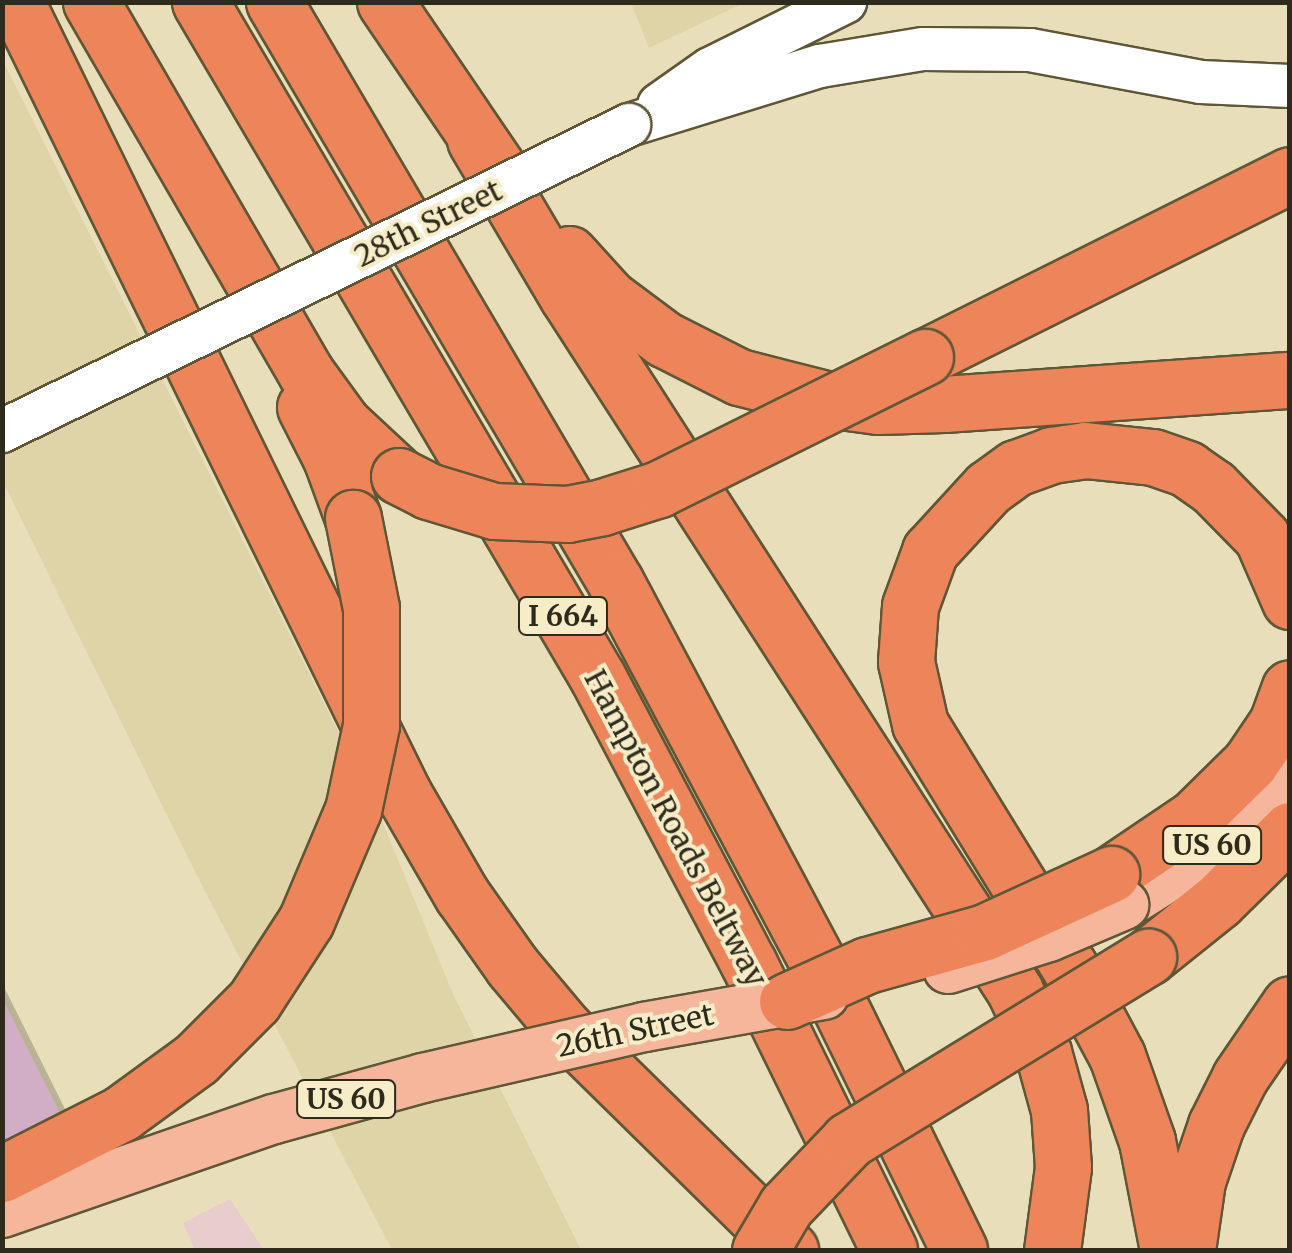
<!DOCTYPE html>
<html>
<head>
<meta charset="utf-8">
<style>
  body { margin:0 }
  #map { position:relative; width:1292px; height:1253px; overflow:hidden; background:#e8dfba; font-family:Merriweather,serif }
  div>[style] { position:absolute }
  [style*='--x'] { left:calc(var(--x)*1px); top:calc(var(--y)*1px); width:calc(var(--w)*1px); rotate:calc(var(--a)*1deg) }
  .built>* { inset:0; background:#dfd4a8 }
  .industrial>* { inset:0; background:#e8cdcc }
  .shadow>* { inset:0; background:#0003 }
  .building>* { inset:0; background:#d1aec5 }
  .roads { filter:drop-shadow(2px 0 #5f5636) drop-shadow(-2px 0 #5f5636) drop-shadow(0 2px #5f5636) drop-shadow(0 -2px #5f5636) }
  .secondary>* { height:42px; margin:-21px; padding:0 21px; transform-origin:21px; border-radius:21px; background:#fff }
  .primary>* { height:48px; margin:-24px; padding:0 24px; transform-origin:24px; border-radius:24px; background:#f5b69c }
  .highway>* { height:55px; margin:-27.5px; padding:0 27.5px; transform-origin:27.5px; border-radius:27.5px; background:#ee855a }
  .bridges { filter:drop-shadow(2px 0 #5f5636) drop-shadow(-2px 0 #5f5636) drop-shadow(0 2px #5f5636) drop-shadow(0 -2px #5f5636) }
  .secondary-bridge>* { height:42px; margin:-21px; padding:0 21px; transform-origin:21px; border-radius:21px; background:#fff }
  .primary-bridge>* { height:48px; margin:-24px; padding:0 24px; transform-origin:24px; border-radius:24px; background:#f5b69c }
  .highway-bridge>* { height:55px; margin:-27.5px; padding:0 27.5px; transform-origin:27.5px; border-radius:27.5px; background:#ee855a }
  span { translate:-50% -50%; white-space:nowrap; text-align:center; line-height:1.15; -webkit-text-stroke:8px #f6ecc7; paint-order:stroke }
  .shield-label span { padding:2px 8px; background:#f6ecc7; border:2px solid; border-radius:8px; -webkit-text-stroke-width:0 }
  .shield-label { font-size:28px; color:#2e2a1c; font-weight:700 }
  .street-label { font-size:30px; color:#2e2a1c }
  .frame { position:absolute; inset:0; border:5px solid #2e2a1c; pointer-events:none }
</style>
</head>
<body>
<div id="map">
  <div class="built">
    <i style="clip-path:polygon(631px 3px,744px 3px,649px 48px)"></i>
    <i style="clip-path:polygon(2px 59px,378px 811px,453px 994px,581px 1250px,392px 1250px,194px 870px,3px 482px)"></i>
  </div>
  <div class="industrial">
    <i style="clip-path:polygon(230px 1199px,264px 1250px,195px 1250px,183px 1223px)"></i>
  </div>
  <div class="shadow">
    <i style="clip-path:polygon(2px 983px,71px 1121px,2px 1155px)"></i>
  </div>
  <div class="building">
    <i style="clip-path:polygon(2px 998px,60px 1113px,2px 1142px)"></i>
  </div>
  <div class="roads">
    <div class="secondary">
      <i style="--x:659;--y:105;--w:62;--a:-35.2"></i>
      <i style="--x:710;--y:69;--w:151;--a:-26.4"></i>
      <i style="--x:629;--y:125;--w:200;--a:-17.2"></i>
      <i style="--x:820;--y:66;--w:104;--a:-9.4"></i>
      <i style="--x:923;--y:49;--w:107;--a:0.5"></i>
      <i style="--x:1030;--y:50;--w:174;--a:10.6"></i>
      <i style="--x:1201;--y:82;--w:89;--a:2.6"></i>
    </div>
    <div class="primary">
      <i style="--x:1124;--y:905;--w:80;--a:-32.3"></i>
      <i style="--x:1192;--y:862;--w:133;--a:-42.6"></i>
    </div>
    <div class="highway">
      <i style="--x:16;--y:2;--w:881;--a:63.93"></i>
      <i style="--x:403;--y:793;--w:118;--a:60"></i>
      <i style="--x:462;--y:895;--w:87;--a:54.8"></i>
      <i style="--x:512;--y:966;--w:81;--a:50"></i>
      <i style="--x:564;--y:1028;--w:317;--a:44.5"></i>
      <i style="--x:91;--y:2;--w:429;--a:59.9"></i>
      <i style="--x:306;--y:373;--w:63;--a:54"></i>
      <i style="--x:343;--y:424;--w:76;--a:42.9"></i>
      <i style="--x:200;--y:2;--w:784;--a:59.51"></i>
      <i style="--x:598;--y:678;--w:323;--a:62.2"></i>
      <i style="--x:749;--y:964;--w:318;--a:63.9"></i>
      <i style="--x:274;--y:2;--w:674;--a:59.52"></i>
      <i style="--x:616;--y:583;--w:434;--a:62"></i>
      <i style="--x:820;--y:966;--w:316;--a:63.9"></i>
      <i style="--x:385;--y:2;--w:201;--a:55.8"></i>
      <i style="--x:475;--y:140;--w:182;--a:59.4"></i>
      <i style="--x:568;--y:297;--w:825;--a:57.21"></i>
      <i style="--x:1015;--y:991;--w:67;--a:65.3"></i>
      <i style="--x:1043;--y:1052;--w:60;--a:74.6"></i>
      <i style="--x:1059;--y:1110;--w:57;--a:86"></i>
      <i style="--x:1063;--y:1167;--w:84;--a:97.5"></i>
      <i style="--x:569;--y:254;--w:59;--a:47.7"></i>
      <i style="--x:609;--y:298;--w:69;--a:36.7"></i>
      <i style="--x:664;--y:339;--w:84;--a:26.9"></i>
      <i style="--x:739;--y:377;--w:90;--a:14.2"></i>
      <i style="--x:826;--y:399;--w:52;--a:7.7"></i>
      <i style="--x:878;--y:406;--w:66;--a:-1.7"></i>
      <i style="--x:944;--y:404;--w:347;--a:-4"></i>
      <i style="--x:925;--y:357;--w:408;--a:-26.5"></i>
      <i style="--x:305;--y:407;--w:57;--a:63"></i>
      <i style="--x:331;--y:458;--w:64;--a:69.9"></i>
      <i style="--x:1111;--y:874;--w:100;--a:-34"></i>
      <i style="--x:1194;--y:818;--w:78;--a:-44.5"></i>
      <i style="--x:1250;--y:763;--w:48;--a:-56"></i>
      <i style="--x:1277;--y:723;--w:37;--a:-70"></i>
      <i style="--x:1148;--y:957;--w:90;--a:-38.7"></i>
      <i style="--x:1218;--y:901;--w:101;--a:-44.6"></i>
      <i style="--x:1168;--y:1250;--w:111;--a:-100.9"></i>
      <i style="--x:1147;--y:1141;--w:90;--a:-109.4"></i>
      <i style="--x:1117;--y:1056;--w:100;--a:-118.1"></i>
      <i style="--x:1070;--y:968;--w:286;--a:-121.6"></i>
      <i style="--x:920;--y:724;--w:64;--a:-102.7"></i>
      <i style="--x:906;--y:662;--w:56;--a:-85.9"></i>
      <i style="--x:910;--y:606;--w:59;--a:-70"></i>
      <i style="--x:930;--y:551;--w:86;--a:-47.4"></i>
      <i style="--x:988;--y:488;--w:34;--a:-36"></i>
      <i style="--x:1016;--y:468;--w:37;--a:-20"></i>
      <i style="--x:1051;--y:455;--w:34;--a:-8"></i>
      <i style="--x:1085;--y:450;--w:68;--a:5.9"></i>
      <i style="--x:1153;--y:457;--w:36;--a:19"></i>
      <i style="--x:1187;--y:469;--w:32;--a:35"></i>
      <i style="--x:1213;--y:487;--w:70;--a:45.6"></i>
      <i style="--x:1262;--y:537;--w:70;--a:66.4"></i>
      <i style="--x:1187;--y:1250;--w:70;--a:-81.8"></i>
      <i style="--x:1197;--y:1181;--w:59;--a:-71.3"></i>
      <i style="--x:1216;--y:1125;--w:54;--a:-63.4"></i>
      <i style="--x:1240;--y:1077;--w:88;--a:-55.6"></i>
    </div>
  </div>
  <div class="bridges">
    <div class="secondary-bridge">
      <i style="--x:2;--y:431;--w:698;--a:-26.01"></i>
    </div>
    <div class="primary-bridge">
      <i style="--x:948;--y:969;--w:106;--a:-17.6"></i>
      <i style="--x:1049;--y:937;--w:82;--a:-23.1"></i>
      <i style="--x:2;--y:1213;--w:288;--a:-19.1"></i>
      <i style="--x:274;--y:1119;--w:155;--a:-15.4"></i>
      <i style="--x:423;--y:1078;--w:227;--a:-13"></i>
      <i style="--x:644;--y:1027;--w:183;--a:-10.1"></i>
    </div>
    <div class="highway-bridge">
      <i style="--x:399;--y:476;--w:33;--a:27"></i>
      <i style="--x:428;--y:491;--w:69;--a:16.9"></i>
      <i style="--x:494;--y:511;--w:73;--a:2.4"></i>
      <i style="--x:567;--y:514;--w:36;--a:-11"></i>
      <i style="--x:602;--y:507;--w:60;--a:-17.5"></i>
      <i style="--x:659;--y:489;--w:297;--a:-26.4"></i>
      <i style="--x:787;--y:1001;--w:88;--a:-24.2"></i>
      <i style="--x:867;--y:965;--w:123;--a:-15.6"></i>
      <i style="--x:985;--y:932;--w:139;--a:-24.7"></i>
      <i style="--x:2;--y:1174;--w:135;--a:-26.9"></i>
      <i style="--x:122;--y:1113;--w:92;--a:-36.1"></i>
      <i style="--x:196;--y:1059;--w:82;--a:-45"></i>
      <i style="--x:254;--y:1001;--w:95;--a:-57"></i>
      <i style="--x:306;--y:921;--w:121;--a:-67.1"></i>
      <i style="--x:353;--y:810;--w:87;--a:-78"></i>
      <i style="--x:371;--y:725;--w:117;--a:-90"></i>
      <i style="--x:371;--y:608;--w:92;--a:-101.3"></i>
      <i style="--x:760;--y:1250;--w:51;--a:-59.4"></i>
      <i style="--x:786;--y:1206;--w:91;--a:-46.3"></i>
      <i style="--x:849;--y:1140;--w:351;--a:-31.5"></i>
    </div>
  </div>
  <div class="shield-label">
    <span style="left:563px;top:616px">I 664</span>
    <span style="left:1212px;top:845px">US 60</span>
    <span style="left:346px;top:1099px">US 60</span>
  </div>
  <div class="street-label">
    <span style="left:428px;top:223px;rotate:-26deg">28th Street</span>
    <span style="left:676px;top:828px;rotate:62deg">Hampton Roads Beltway</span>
    <span style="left:635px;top:1030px;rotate:-12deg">26th Street</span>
  </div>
  <div class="frame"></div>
</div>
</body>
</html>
